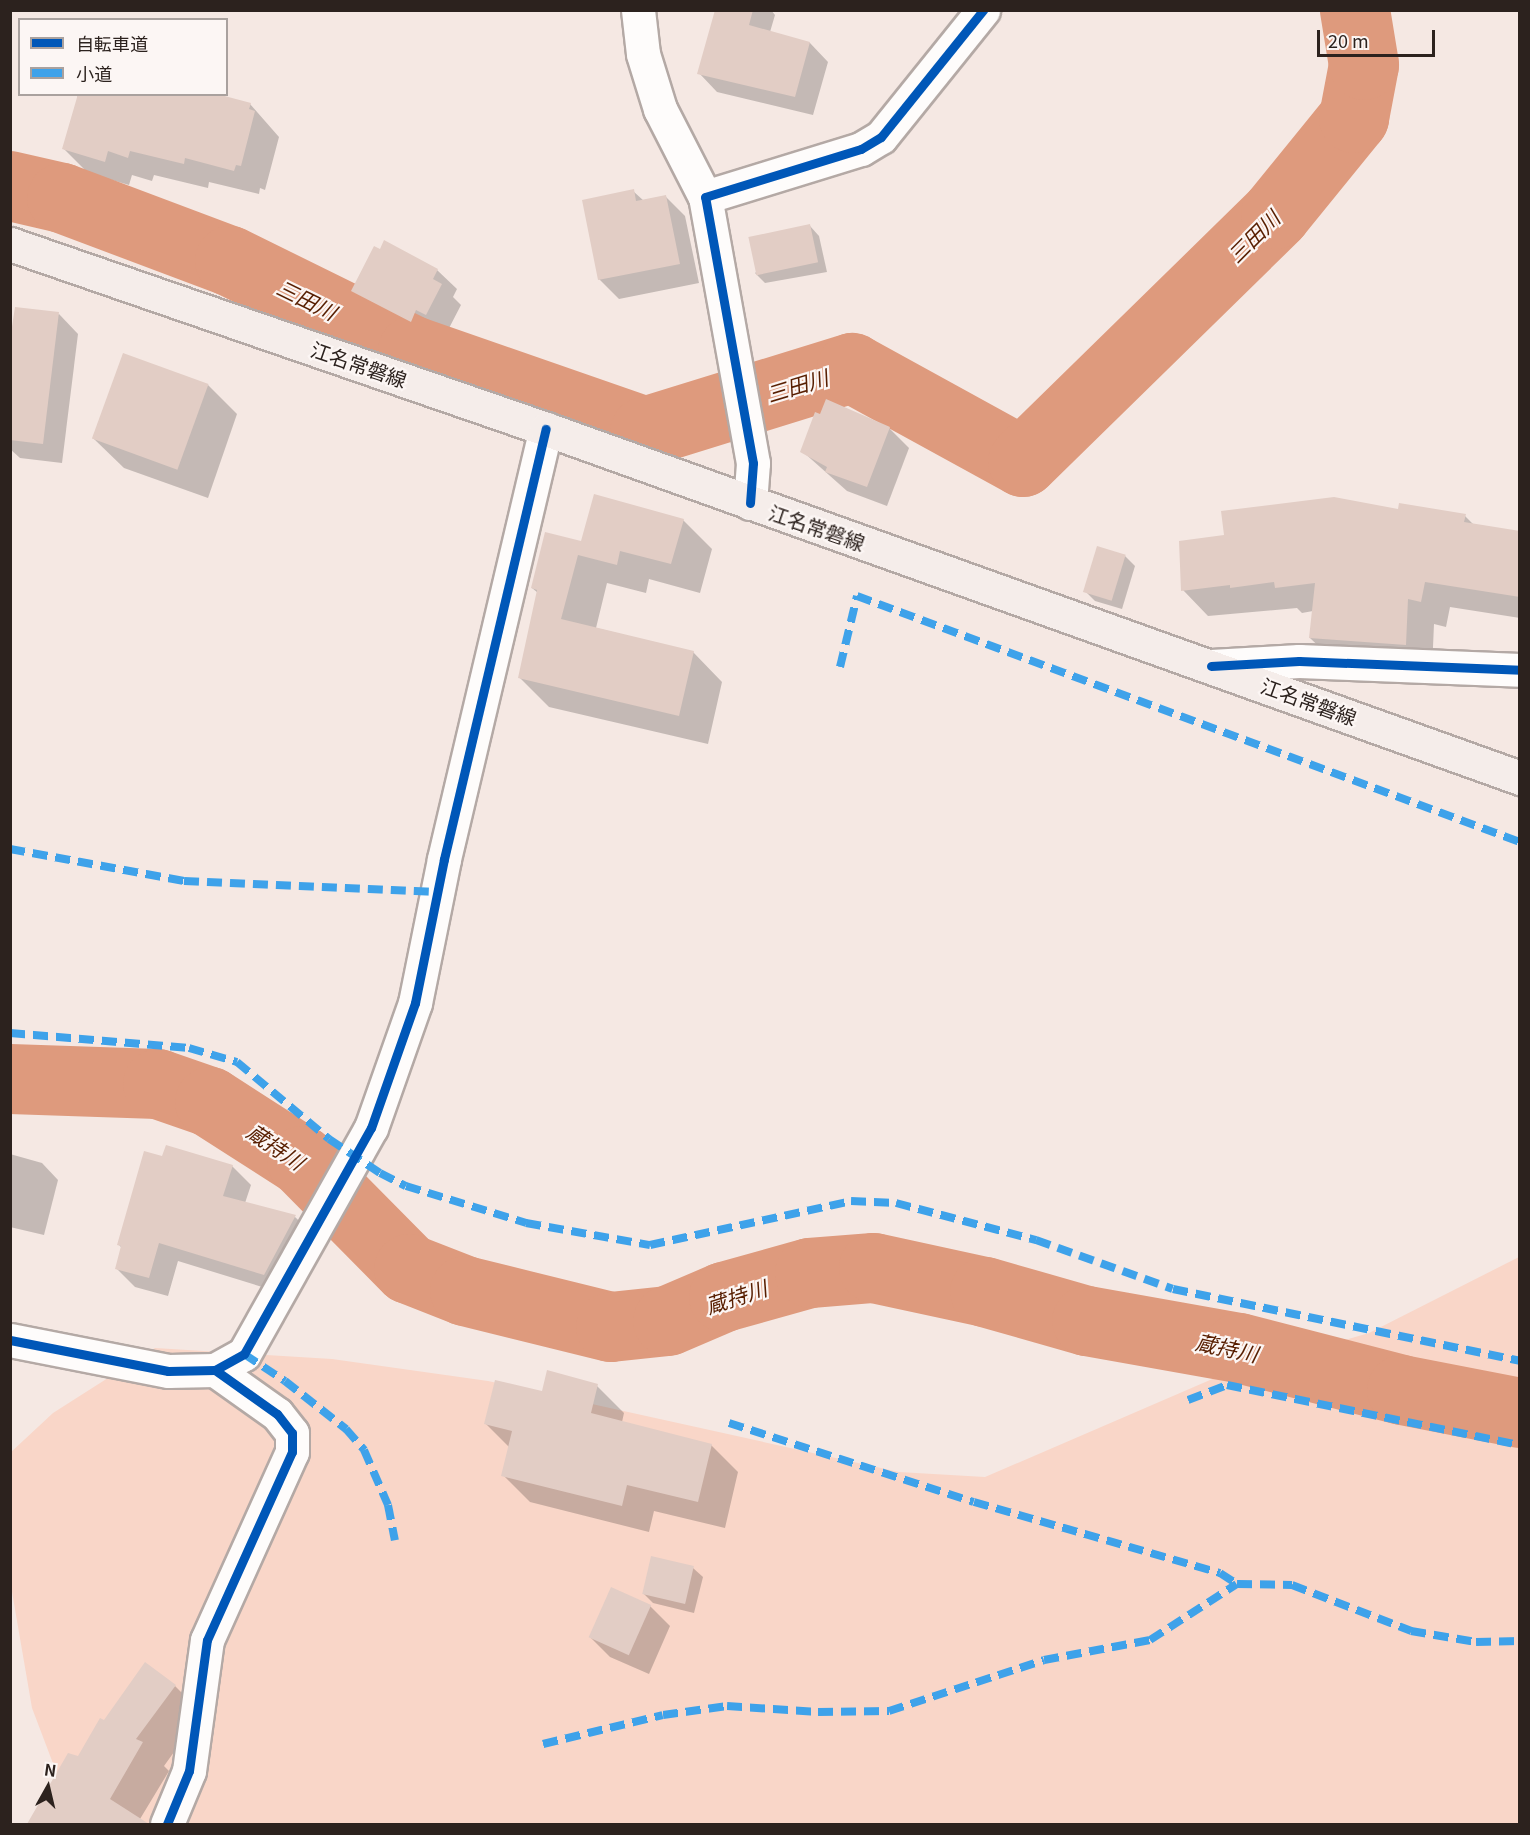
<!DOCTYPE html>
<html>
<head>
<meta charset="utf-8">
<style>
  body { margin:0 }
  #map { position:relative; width:1530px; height:1835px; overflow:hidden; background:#f5e8e3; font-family:Georgia,"Noto Sans JP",serif }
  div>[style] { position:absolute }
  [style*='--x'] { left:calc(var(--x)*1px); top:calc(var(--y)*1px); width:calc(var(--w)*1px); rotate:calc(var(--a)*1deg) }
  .green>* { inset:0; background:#f9d6c8 }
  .shadow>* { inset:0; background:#0003 }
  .river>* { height:70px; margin:-35px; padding:0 35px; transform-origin:35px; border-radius:35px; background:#de9a7d }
  .building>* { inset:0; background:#e2cdc5; transform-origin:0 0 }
  .roads { filter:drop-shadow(2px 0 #b4a9a5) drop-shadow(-2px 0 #b4a9a5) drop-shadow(0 2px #b4a9a5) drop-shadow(0 -2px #b4a9a5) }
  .minor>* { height:33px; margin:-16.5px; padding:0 16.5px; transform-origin:16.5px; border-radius:16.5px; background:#fefcfb }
  .primary>* { height:33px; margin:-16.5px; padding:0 16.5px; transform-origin:16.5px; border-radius:16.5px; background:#f5edea }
  .quiet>* { height:8px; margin-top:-4px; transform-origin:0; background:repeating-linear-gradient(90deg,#3ea2ea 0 15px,transparent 0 23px) }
  .cycleway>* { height:9px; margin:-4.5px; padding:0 4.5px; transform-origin:4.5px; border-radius:4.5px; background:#0057b8 }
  span { translate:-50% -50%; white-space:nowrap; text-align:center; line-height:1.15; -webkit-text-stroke:4.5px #fcf6f4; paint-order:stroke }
  .street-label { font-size:20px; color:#2c221e }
  .water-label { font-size:21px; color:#581e00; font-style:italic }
  .frame { position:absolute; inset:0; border:12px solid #2c221e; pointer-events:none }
  .legend { position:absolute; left:18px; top:18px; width:210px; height:78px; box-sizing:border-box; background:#fcf6f4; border:2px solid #a9a19e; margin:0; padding:8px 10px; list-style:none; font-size:18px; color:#2c221e }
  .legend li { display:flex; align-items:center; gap:12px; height:30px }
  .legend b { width:30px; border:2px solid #a9a19e }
  .north { position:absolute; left:18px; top:1757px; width:60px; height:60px; -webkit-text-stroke:4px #fcf6f4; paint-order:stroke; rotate:8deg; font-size:16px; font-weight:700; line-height:24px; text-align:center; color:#2c221e }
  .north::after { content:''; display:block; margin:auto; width:21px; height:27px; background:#2c221e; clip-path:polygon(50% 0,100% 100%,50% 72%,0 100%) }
  .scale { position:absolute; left:1317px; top:30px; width:118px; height:27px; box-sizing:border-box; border:3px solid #2c221e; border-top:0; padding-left:8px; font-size:18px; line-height:21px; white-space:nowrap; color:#2c221e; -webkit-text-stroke:4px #fcf6f4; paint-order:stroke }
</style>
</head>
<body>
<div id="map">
  <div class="green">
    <i style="clip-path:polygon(1519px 1257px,1519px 1824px,76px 1824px,32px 1708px,11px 1586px,10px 1453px,53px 1413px,155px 1348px,332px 1359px,488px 1381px,899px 1472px,985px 1477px,1217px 1377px,1369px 1333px)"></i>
  </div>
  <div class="shadow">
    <i style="clip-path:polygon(717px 10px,771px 10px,775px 15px,770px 32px,810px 43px,828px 62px,813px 115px,717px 92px,699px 73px)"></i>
    <i style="clip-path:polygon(75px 94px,213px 94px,250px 104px,279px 137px,265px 190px,260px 188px,259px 194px,209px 182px,208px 188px,154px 175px,152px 181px,132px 175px,129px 185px,88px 173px,64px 149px,79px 98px)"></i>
    <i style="clip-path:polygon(633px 191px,644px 201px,665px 196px,685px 216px,699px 283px,619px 299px,599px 279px)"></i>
    <i style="clip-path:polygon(810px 226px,819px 236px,827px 272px,765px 283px,755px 273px)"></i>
    <i style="clip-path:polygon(437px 270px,457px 289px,453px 297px,461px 305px,446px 334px,436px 329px,430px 340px,372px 310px,353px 291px)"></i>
    <i style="clip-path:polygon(59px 314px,78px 334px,62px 463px,20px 458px,10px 449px,10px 352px)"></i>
    <i style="clip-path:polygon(208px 385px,237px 414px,208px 498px,124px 468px,94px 439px)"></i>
    <i style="clip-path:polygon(827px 401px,890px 429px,909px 448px,887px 506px,847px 491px,802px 451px)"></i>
    <i style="clip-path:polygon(1400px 511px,1465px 516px,1474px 525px,1520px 532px,1520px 618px,1450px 607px,1446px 627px,1434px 624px,1432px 670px,1336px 663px,1310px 638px,1313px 611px,1302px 613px,1297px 608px,1208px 616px,1183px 590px)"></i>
    <i style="clip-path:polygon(683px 520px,712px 549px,700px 593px,649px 579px,646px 593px,607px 583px,596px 628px,693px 652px,722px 682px,708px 744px,549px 707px,520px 678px,538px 593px,532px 588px,582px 543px)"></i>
    <i style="clip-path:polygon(1125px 556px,1135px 566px,1122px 609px,1095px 601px,1086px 592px)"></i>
    <i style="clip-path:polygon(10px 1154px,42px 1163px,58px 1180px,44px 1235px,10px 1227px)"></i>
    <i style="clip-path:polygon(163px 1158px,232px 1166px,251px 1185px,245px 1203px,295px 1217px,314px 1235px,282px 1293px,178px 1261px,168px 1296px,135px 1287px,116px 1268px,122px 1248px,119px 1245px)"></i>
    <i style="clip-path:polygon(597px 1386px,624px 1413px,622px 1422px,711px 1445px,738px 1472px,725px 1528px,654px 1511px,649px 1532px,530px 1502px,503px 1475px,510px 1448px,485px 1423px,543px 1393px)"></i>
    <i style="clip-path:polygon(693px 1568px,703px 1577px,694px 1613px,653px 1603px,643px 1593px)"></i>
    <i style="clip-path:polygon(650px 1606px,670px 1626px,649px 1674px,610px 1657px,590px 1637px)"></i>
    <i style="clip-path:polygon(175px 1686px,202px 1713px,164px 1766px,169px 1771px,137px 1824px,29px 1824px,69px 1755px,78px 1758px,104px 1722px)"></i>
  </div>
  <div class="river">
    <i style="--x:10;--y:186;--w:53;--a:13"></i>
    <i style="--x:62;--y:198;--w:179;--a:20.6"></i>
    <i style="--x:230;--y:261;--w:204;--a:26.2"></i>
    <i style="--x:413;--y:351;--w:246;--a:19.2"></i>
    <i style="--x:645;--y:432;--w:217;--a:-17.2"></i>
    <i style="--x:852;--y:368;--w:195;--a:28.8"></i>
    <i style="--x:1023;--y:462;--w:354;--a:-44.4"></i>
    <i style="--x:1276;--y:214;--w:124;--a:-50.9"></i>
    <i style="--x:1354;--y:118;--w:54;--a:-79.3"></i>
    <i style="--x:1364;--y:65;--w:56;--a:-99.3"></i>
    <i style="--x:10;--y:1079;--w:148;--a:1.9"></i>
    <i style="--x:158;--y:1084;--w:55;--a:19.1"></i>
    <i style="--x:210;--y:1102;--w:109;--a:32.7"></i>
    <i style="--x:302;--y:1161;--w:152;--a:45.3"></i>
    <i style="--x:409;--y:1269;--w:60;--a:21.4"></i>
    <i style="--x:465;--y:1291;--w:150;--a:13.9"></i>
    <i style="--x:611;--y:1327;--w:57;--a:-6"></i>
    <i style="--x:668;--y:1321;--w:61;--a:-23.2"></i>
    <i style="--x:724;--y:1297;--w:89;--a:-15.6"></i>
    <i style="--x:810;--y:1273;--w:64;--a:-4.5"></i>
    <i style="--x:874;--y:1268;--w:114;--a:12.2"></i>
    <i style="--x:985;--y:1292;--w:106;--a:15.9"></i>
    <i style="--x:1087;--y:1321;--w:154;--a:10.1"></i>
    <i style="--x:1239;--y:1348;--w:168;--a:14.4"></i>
    <i style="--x:1402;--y:1390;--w:120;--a:11"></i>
  </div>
  <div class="building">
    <i style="clip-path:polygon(715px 10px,753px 10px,749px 25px,810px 42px,795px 97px,697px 74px)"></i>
    <i style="clip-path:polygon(78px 94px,217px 94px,251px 103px,249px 109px,255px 111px,241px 166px,236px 165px,234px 171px,185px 158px,184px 164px,130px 151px,128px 158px,108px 151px,105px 162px,62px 149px)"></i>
    <i style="clip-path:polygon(634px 189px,636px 201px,666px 195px,680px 264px,598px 280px,582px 200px)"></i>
    <i style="left:810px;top:224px;width:39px;height:63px;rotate:78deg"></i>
    <i style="clip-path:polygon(384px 240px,438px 269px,433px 279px,442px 284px,426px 315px,416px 310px,411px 322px,351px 291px,374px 246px,380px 249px)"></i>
    <i style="clip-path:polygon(15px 307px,59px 312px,43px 444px,10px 440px,10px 340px)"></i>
    <i style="left:123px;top:353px;width:91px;height:91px;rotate:20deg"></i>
    <i style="clip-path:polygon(826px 399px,890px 427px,867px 487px,825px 472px,827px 467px,800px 452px,815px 412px,820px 414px)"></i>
    <i style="clip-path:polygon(594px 494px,684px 519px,671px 564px,620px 551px,617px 565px,578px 555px,561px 619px,694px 651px,679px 716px,518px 678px,537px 590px,531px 588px,545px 532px,581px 541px)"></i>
    <i style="clip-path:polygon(1334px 497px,1398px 509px,1399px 503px,1466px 514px,1464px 522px,1520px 531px,1520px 597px,1425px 582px,1421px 602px,1408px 599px,1406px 645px,1309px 638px,1315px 583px,1275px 588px,1274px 582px,1230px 588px,1230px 585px,1181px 591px,1179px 541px,1224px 535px,1221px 511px)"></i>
    <i style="left:1097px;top:546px;width:30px;height:48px;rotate:17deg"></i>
    <i style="clip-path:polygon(166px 1145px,233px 1165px,223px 1196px,296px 1215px,264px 1275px,159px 1243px,149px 1278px,115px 1269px,121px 1246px,117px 1245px,144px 1151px,162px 1156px)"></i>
    <i style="clip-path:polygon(547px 1370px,598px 1384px,591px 1413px,712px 1444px,698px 1502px,627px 1485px,622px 1506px,501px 1476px,512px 1431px,484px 1424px,495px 1380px,542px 1391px)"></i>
    <i style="left:651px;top:1556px;width:44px;height:39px;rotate:13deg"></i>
    <i style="left:611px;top:1587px;width:44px;height:55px;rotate:24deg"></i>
    <i style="clip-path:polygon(145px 1662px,176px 1685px,136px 1739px,143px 1742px,110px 1799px,149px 1824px,27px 1824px,68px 1753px,78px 1756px,100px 1718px,104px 1720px)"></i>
  </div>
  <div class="roads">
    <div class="minor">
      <i style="--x:638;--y:10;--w:44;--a:83.5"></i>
      <i style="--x:643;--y:54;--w:58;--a:72.8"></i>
      <i style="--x:660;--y:109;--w:99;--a:62.9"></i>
      <i style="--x:750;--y:503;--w:40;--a:-85.7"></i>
      <i style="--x:753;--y:463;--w:270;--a:-100.2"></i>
      <i style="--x:705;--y:197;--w:163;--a:-17.1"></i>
      <i style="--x:861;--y:149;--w:23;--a:-31"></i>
      <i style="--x:881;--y:137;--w:163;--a:-51.2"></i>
      <i style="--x:1211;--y:666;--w:88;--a:-3.3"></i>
      <i style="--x:1299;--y:661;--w:221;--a:2.3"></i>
      <i style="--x:10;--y:1340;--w:161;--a:11.1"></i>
      <i style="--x:168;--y:1371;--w:47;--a:-1.2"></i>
      <i style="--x:215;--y:1370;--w:33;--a:-29"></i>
      <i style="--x:244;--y:1354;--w:259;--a:-60.7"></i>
      <i style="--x:371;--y:1128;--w:133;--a:-70.6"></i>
      <i style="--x:415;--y:1003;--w:147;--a:-78.6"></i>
      <i style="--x:444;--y:859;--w:442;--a:-76.7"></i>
      <i style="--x:167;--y:1824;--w:57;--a:-67.5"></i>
      <i style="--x:189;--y:1771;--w:132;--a:-82.2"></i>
      <i style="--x:207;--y:1640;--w:206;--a:-65.7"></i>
      <i style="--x:292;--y:1452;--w:19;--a:-90"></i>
      <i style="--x:292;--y:1433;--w:24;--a:-128"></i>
      <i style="--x:277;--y:1414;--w:76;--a:-144.6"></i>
    </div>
    <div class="primary">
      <i style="--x:10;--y:244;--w:567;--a:19.04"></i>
      <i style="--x:546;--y:429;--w:1035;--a:19.71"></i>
    </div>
  </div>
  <div class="quiet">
    <i style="--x:840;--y:667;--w:73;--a:-76.5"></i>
    <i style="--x:857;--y:596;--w:707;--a:20.36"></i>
    <i style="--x:10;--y:849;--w:177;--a:10.4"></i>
    <i style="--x:184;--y:881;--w:254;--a:2.5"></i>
    <i style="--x:10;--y:1033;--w:180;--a:4.8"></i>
    <i style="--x:189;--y:1048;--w:50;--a:16.3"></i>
    <i style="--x:237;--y:1062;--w:120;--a:39.9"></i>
    <i style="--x:329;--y:1139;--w:61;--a:33.7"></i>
    <i style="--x:380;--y:1173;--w:29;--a:27"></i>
    <i style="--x:406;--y:1186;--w:126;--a:17.1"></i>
    <i style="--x:526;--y:1223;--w:126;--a:10.1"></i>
    <i style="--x:650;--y:1245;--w:206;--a:-12.3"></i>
    <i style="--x:851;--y:1201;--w:45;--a:2.5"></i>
    <i style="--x:896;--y:1203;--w:145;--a:14.8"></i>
    <i style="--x:1036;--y:1240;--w:145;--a:19.7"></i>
    <i style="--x:1173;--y:1289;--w:354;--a:11.7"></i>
    <i style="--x:244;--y:1354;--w:49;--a:33.4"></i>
    <i style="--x:285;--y:1381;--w:78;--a:38.2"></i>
    <i style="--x:346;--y:1429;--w:28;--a:49"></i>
    <i style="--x:364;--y:1450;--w:60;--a:66.4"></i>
    <i style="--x:388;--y:1505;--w:36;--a:79"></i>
    <i style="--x:1188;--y:1400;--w:42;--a:-21"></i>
    <i style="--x:1227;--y:1385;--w:299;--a:11.6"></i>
    <i style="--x:729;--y:1423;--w:257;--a:17.9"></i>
    <i style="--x:974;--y:1502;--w:256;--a:16.1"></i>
    <i style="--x:1220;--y:1573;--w:20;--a:33"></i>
    <i style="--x:543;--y:1744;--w:123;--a:-13.6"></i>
    <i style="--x:663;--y:1715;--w:65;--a:-8"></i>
    <i style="--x:727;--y:1706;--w:91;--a:3.8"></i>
    <i style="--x:818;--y:1712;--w:71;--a:-0.8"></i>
    <i style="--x:889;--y:1711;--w:163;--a:-18.2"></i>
    <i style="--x:1044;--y:1660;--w:108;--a:-10.7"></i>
    <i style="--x:1150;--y:1640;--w:103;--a:-32.8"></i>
    <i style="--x:1237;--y:1584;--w:55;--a:1"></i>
    <i style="--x:1292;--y:1585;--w:128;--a:21.1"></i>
    <i style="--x:1411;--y:1631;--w:66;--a:9.6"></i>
    <i style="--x:1476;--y:1642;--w:44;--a:-1.3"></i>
  </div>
  <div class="cycleway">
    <i style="--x:750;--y:503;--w:40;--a:-85.7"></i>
    <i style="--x:753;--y:463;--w:270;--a:-100.2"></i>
    <i style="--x:705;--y:197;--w:163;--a:-17.1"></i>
    <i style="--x:861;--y:149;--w:23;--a:-31"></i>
    <i style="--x:881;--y:137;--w:163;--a:-51.2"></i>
    <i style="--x:1211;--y:666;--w:88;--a:-3.3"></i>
    <i style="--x:1299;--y:661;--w:221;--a:2.3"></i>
    <i style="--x:10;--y:1340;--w:161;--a:11.1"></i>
    <i style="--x:168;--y:1371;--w:47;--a:-1.2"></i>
    <i style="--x:215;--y:1370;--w:33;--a:-29"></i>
    <i style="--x:244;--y:1354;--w:259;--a:-60.7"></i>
    <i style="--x:371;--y:1128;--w:133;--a:-70.6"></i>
    <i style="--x:415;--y:1003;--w:147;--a:-78.6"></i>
    <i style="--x:444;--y:859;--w:442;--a:-76.7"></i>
    <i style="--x:167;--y:1824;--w:57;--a:-67.5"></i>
    <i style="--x:189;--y:1771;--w:132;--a:-82.2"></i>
    <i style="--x:207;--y:1640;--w:206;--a:-65.7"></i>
    <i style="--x:292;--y:1452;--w:19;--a:-90"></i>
    <i style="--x:292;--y:1433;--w:24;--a:-128"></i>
    <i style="--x:277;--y:1414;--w:76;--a:-144.6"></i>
  </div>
  <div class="street-label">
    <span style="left:359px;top:364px;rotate:19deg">江名常磐線</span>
    <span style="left:817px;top:527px;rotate:19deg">江名常磐線</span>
    <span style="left:1309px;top:701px;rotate:20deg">江名常磐線</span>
  </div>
  <div class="water-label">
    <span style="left:1253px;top:236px;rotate:-45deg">三田川</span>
    <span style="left:307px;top:299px;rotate:26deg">三田川</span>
    <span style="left:797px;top:385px;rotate:-17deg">三田川</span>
    <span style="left:276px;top:1146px;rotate:34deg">蔵持川</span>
    <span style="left:736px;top:1296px;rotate:-18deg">蔵持川</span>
    <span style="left:1227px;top:1347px;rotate:12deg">蔵持川</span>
  </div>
  <div class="frame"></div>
  <ul class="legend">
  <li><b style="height:8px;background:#0057b8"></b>自転車道</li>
  <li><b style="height:8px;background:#3ea2ea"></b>小道</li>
  </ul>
  <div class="north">N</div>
  <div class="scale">20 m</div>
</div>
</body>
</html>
